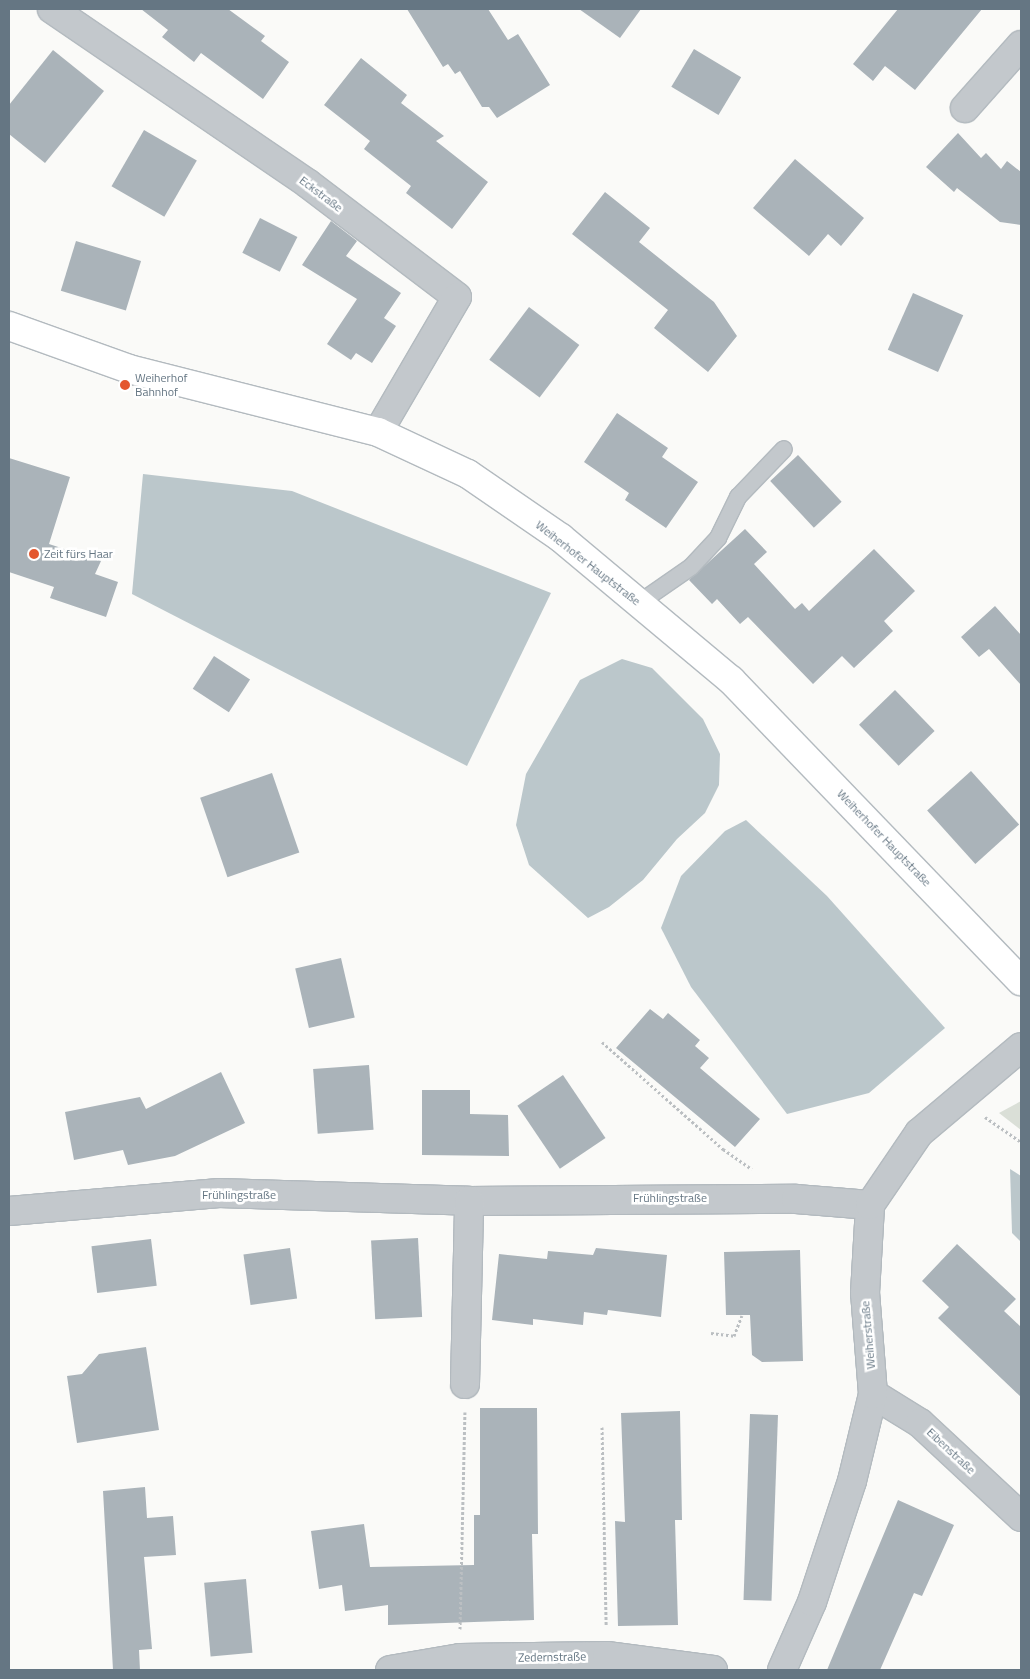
<!DOCTYPE html>
<html>
<head>
<meta charset="utf-8">
<style>
  body { margin:0 }
  #map { position:relative; width:1030px; height:1679px; overflow:hidden; background:#fafaf8; font-family:"Titillium Web",sans-serif }
  div>[style] { position:absolute }
  [style*='--x'] { left:calc(var(--x)*1px); top:calc(var(--y)*1px); width:calc(var(--w)*1px); rotate:calc(var(--a)*1deg) }
  .green>* { inset:0; background:#dadfd7 }
  .water>* { inset:0; background:#bbc7cb }
  .building>* { inset:0; background:#aab3b9; transform-origin:0 0 }
  .path>* { height:3px; margin-top:-1.5px; transform-origin:0; background:repeating-linear-gradient(90deg,#bbbfc2 0 2.5px,transparent 0 5px) }
  .roads { filter:drop-shadow(1px 0 #b3babf) drop-shadow(-1px 0 #b3babf) drop-shadow(0 1px #b3babf) drop-shadow(0 -1px #b3babf) }
  .lane>* { height:16px; margin:-8px; padding:0 8px; transform-origin:8px; border-radius:8px; background:#c3c8cc }
  .street>* { height:28px; margin:-14px; padding:0 14px; transform-origin:14px; border-radius:14px; background:#c3c8cc }
  .secondary>* { height:28px; margin:-14px; padding:0 14px; transform-origin:14px; border-radius:14px; background:#fff }
  .dots>* { width:14px; height:14px; translate:-50% -50%; box-sizing:border-box; border:2px solid #fff; border-radius:50% }
  span { translate:-50% -50%; white-space:nowrap; text-align:center; line-height:1.15; -webkit-text-stroke:5px #fff; paint-order:stroke }
  .street-label { font-size:12px; color:#657683 }
  .poi-label { font-size:12px; color:#657683 }
  .left { translate:0 -50%; text-align:left }
  .frame { position:absolute; inset:0; border:10px solid #657683; pointer-events:none }
</style>
</head>
<body>
<div id="map">
  <div class="green">
    <i style="clip-path:polygon(1021px 1101px,1021px 1130px,999px 1113px)"></i>
  </div>
  <div class="water">
    <i style="clip-path:polygon(143px 474px,292px 491px,551px 593px,467px 766px,132px 594px)"></i>
    <i style="clip-path:polygon(622px 659px,652px 668px,703px 719px,720px 754px,719px 785px,705px 813px,677px 839px,643px 880px,609px 907px,588px 918px,529px 865px,516px 825px,526px 774px,580px 680px)"></i>
    <i style="clip-path:polygon(746px 820px,827px 896px,945px 1028px,869px 1093px,787px 1114px,691px 987px,661px 928px,681px 876px,725px 831px)"></i>
    <i style="clip-path:polygon(1010px 1169px,1021px 1176px,1021px 1242px,1012px 1233px)"></i>
  </div>
  <div class="building">
    <i style="clip-path:polygon(141px 9px,228px 9px,265px 36px,261px 41px,289px 62px,263px 99px,201px 53px,194px 62px,162px 37px,168px 30px)"></i>
    <i style="clip-path:polygon(407px 9px,488px 9px,508px 40px,518px 34px,550px 85px,497px 118px,489px 107px,482px 107px,460px 71px,455px 74px,448px 64px,443px 67px)"></i>
    <i style="clip-path:polygon(579px 9px,641px 9px,620px 38px)"></i>
    <i style="clip-path:polygon(898px 9px,982px 9px,915px 90px,885px 66px,873px 81px,853px 64px)"></i>
    <i style="left:694px;top:49px;width:55px;height:44px;rotate:31deg"></i>
    <i style="clip-path:polygon(53px 50px,104px 91px,45px 163px,9px 134px,9px 105px)"></i>
    <i style="clip-path:polygon(361px 58px,407px 95px,401px 103px,444px 136px,436px 141px,488px 182px,452px 229px,406px 193px,411px 186px,364px 149px,370px 141px,324px 105px)"></i>
    <i style="left:144px;top:130px;width:61px;height:65px;rotate:30deg"></i>
    <i style="clip-path:polygon(958px 133px,981px 158px,986px 153px,1001px 169px,1007px 161px,1021px 172px,1021px 225px,1000px 222px,957px 188px,954px 192px,926px 167px)"></i>
    <i style="clip-path:polygon(795px 159px,864px 218px,841px 246px,828px 234px,809px 256px,753px 208px)"></i>
    <i style="clip-path:polygon(605px 192px,650px 228px,639px 242px,714px 302px,737px 336px,708px 372px,654px 328px,668px 310px,572px 234px)"></i>
    <i style="left:260px;top:218px;width:42px;height:39px;rotate:27deg"></i>
    <i style="clip-path:polygon(331px 221px,357px 241px,346px 256px,401px 293px,384px 318px,396px 326px,372px 363px,356px 353px,351px 360px,327px 344px,357px 299px,302px 265px)"></i>
    <i style="left:76px;top:241px;width:68px;height:52px;rotate:17deg"></i>
    <i style="left:913px;top:293px;width:55px;height:62px;rotate:24deg"></i>
    <i style="left:529px;top:307px;width:63px;height:66px;rotate:37deg"></i>
    <i style="clip-path:polygon(617px 413px,668px 448px,662px 457px,698px 482px,666px 528px,625px 500px,629px 493px,584px 462px)"></i>
    <i style="left:798px;top:455px;width:64px;height:38px;rotate:47deg"></i>
    <i style="clip-path:polygon(9px 458px,70px 477px,49px 544px,101px 561px,95px 574px,118px 582px,106px 617px,50px 598px,54px 587px,9px 572px)"></i>
    <i style="clip-path:polygon(745px 529px,767px 552px,754px 564px,795px 609px,802px 603px,809px 611px,874px 549px,915px 591px,884px 621px,893px 631px,854px 668px,842px 656px,813px 684px,748px 617px,740px 624px,717px 599px,712px 604px,689px 580px)"></i>
    <i style="clip-path:polygon(995px 606px,1021px 635px,1021px 685px,989px 649px,979px 657px,961px 637px)"></i>
    <i style="left:214px;top:656px;width:43px;height:39px;rotate:33deg"></i>
    <i style="left:895px;top:690px;width:57px;height:50px;rotate:46deg"></i>
    <i style="left:971px;top:771px;width:72px;height:59px;rotate:48deg"></i>
    <i style="left:272px;top:773px;width:84px;height:76px;rotate:71deg"></i>
    <i style="left:341px;top:958px;width:61px;height:47px;rotate:77deg"></i>
    <i style="clip-path:polygon(650px 1009px,663px 1019px,668px 1013px,700px 1040px,695px 1046px,709px 1058px,700px 1068px,760px 1119px,735px 1147px,616px 1048px)"></i>
    <i style="left:369px;top:1065px;width:65px;height:56px;rotate:86deg"></i>
    <i style="clip-path:polygon(221px 1072px,245px 1123px,175px 1156px,128px 1165px,123px 1150px,74px 1160px,65px 1112px,140px 1097px,146px 1109px)"></i>
    <i style="left:563px;top:1075px;width:76px;height:55px;rotate:56deg"></i>
    <i style="clip-path:polygon(422px 1090px,470px 1090px,470px 1114px,508px 1115px,509px 1156px,422px 1155px)"></i>
    <i style="left:418px;top:1238px;width:79px;height:47px;rotate:87deg"></i>
    <i style="left:151px;top:1239px;width:47px;height:60px;rotate:83deg"></i>
    <i style="clip-path:polygon(957px 1244px,1016px 1299px,1004px 1311px,1021px 1327px,1021px 1397px,938px 1318px,949px 1307px,922px 1281px)"></i>
    <i style="left:290px;top:1248px;width:51px;height:47px;rotate:82deg"></i>
    <i style="clip-path:polygon(596px 1248px,667px 1255px,661px 1317px,608px 1310px,607px 1315px,584px 1312px,583px 1325px,533px 1319px,533px 1325px,492px 1320px,499px 1254px,547px 1259px,548px 1251px,593px 1255px)"></i>
    <i style="clip-path:polygon(800px 1250px,803px 1361px,762px 1362px,752px 1355px,750px 1315px,726px 1315px,724px 1252px)"></i>
    <i style="clip-path:polygon(146px 1347px,159px 1430px,77px 1443px,67px 1376px,82px 1374px,99px 1354px)"></i>
    <i style="clip-path:polygon(480px 1408px,537px 1408px,538px 1534px,532px 1534px,534px 1620px,388px 1625px,388px 1605px,345px 1611px,342px 1585px,319px 1589px,311px 1531px,364px 1524px,370px 1567px,474px 1565px,474px 1515px,480px 1515px)"></i>
    <i style="clip-path:polygon(680px 1411px,682px 1520px,675px 1520px,678px 1625px,618px 1626px,615px 1521px,625px 1522px,621px 1413px)"></i>
    <i style="left:750px;top:1414px;width:28px;height:186px;rotate:2deg"></i>
    <i style="clip-path:polygon(145px 1487px,147px 1518px,173px 1516px,176px 1555px,144px 1557px,152px 1649px,139px 1650px,140px 1670px,113px 1670px,103px 1491px)"></i>
    <i style="clip-path:polygon(898px 1500px,954px 1525px,922px 1596px,914px 1593px,880px 1670px,827px 1670px)"></i>
    <i style="left:246px;top:1579px;width:74px;height:42px;rotate:85deg"></i>
  </div>
  <div class="path">
    <i style="--x:602;--y:1042;--w:162;--a:41.5"></i>
    <i style="--x:723;--y:1149;--w:35;--a:35"></i>
    <i style="--x:985;--y:1117;--w:44;--a:34.8"></i>
    <i style="--x:711;--y:1333;--w:23;--a:7"></i>
    <i style="--x:734;--y:1336;--w:22;--a:-69"></i>
    <i style="--x:602;--y:1427;--w:199;--a:88.8"></i>
    <i style="--x:460;--y:1629;--w:217;--a:-88.7"></i>
  </div>
  <div class="roads">
    <div class="lane">
      <i style="--x:639;--y:603;--w:63;--a:-34.7"></i>
      <i style="--x:691;--y:567;--w:40;--a:-47"></i>
      <i style="--x:718;--y:538;--w:46;--a:-64"></i>
      <i style="--x:738;--y:497;--w:66;--a:-46.2"></i>
    </div>
    <div class="street">
      <i style="--x:52;--y:9;--w:309;--a:34.3"></i>
      <i style="--x:307;--y:183;--w:188;--a:37.2"></i>
      <i style="--x:457;--y:297;--w:156;--a:120.3"></i>
      <i style="--x:965;--y:108;--w:84;--a:-48.4"></i>
      <i style="--x:9;--y:1211;--w:211;--a:-4.9"></i>
      <i style="--x:219;--y:1193;--w:250;--a:1.8"></i>
      <i style="--x:469;--y:1201;--w:327;--a:-0.4"></i>
      <i style="--x:796;--y:1199;--w:74;--a:4.6"></i>
      <i style="--x:465;--y:1384;--w:183;--a:-88.7"></i>
      <i style="--x:873;--y:1394;--w:55;--a:31.7"></i>
      <i style="--x:920;--y:1423;--w:138;--a:42.9"></i>
      <i style="--x:390;--y:1670;--w:71;--a:-9.7"></i>
      <i style="--x:460;--y:1658;--w:147;--a:-0.8"></i>
      <i style="--x:607;--y:1656;--w:107;--a:7.5"></i>
      <i style="--x:782;--y:1670;--w:74;--a:-66.2"></i>
      <i style="--x:812;--y:1602;--w:127;--a:-71.7"></i>
      <i style="--x:852;--y:1481;--w:89;--a:-76.4"></i>
      <i style="--x:873;--y:1394;--w:101;--a:-94.5"></i>
      <i style="--x:865;--y:1293;--w:88;--a:-86.7"></i>
      <i style="--x:870;--y:1205;--w:87;--a:-55.8"></i>
      <i style="--x:919;--y:1133;--w:133;--a:-40.1"></i>
    </div>
    <div class="secondary">
      <i style="--x:9;--y:326;--w:127;--a:19.7"></i>
      <i style="--x:129;--y:369;--w:257;--a:14.2"></i>
      <i style="--x:378;--y:432;--w:99;--a:25"></i>
      <i style="--x:468;--y:474;--w:113;--a:34.5"></i>
      <i style="--x:561;--y:538;--w:222;--a:39.9"></i>
      <i style="--x:731;--y:680;--w:418;--a:46.1"></i>
    </div>
  </div>
  <div class="dots">
    <i style="left:125px;top:385px;background:#e4572e"></i>
    <i style="left:34px;top:554px;background:#e4572e"></i>
  </div>
  <div class="street-label">
    <span style="left:321px;top:194px;rotate:37deg">Eckstraße</span>
    <span style="left:588px;top:563px;rotate:38deg">Weiherhofer Hauptstraße</span>
    <span style="left:884px;top:838px;rotate:46deg">Weiherhofer Hauptstraße</span>
    <span style="left:239px;top:1195px">Frühlingstraße</span>
    <span style="left:670px;top:1198px">Frühlingstraße</span>
    <span style="left:868px;top:1335px;rotate:-95deg">Weiherstraße</span>
    <span style="left:951px;top:1451px;rotate:43deg">Eibenstraße</span>
    <span style="left:552px;top:1657px;rotate:-1deg">Zedernstraße</span>
  </div>
  <div class="poi-label">
    <span class="left" style="left:135px;top:385px">Weiherhof<br>Bahnhof</span>
    <span class="left" style="left:44px;top:554px">Zeit fürs Haar</span>
  </div>
  <div class="frame"></div>
</div>
</body>
</html>
